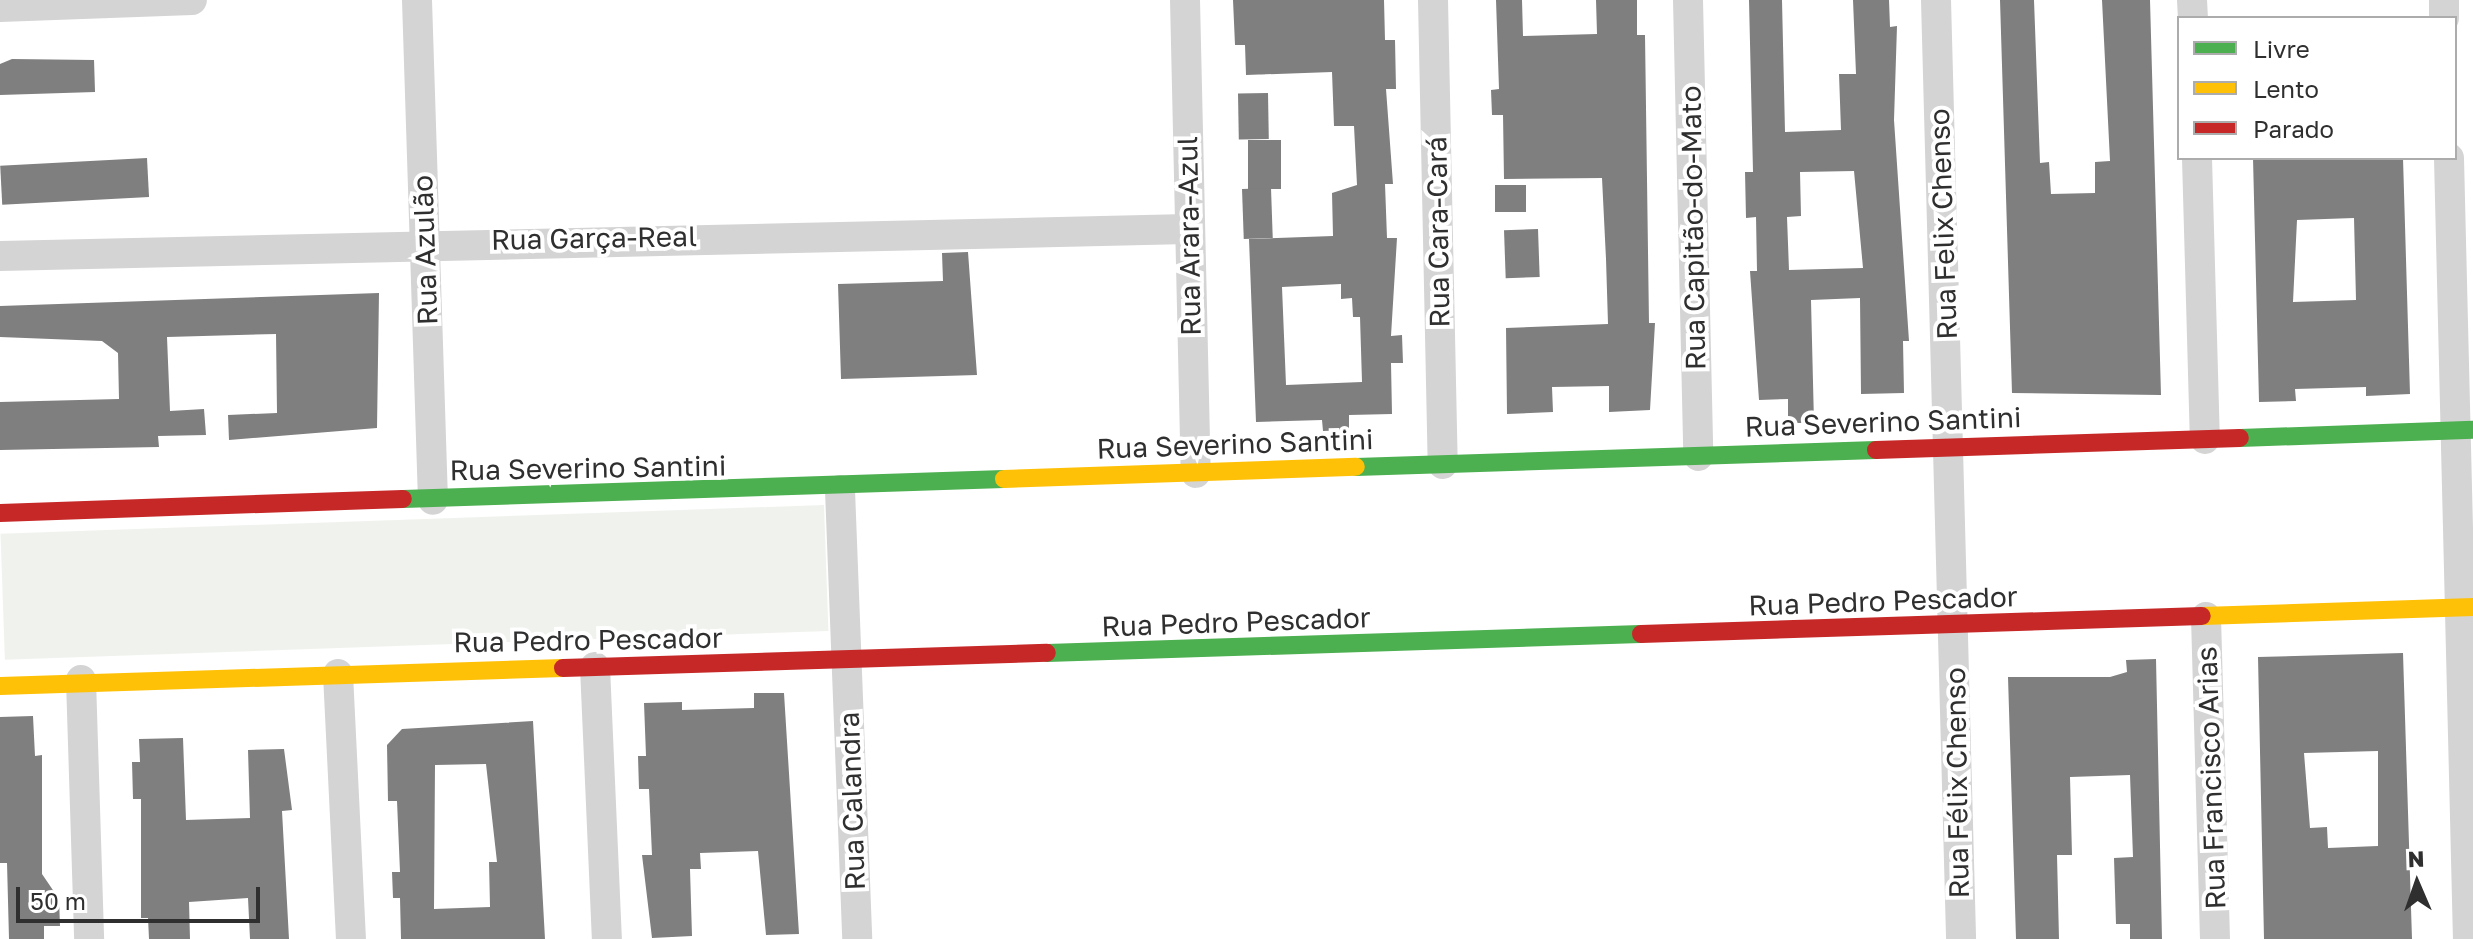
<!DOCTYPE html>
<html>
<head>
<meta charset="utf-8">
<style>
  body { margin:0 }
  #map { position:relative; width:2473px; height:939px; overflow:hidden; background:#fff; font-family:"Golos Text",sans-serif }
  div>[style] { position:absolute }
  [style*='--x'] { left:calc(var(--x)*1px); top:calc(var(--y)*1px); width:calc(var(--w)*1px); rotate:calc(var(--a)*1deg) }
  .green>* { inset:0; background:#f0f3ed; transform-origin:0 0 }
  .building>* { inset:0; background:#7f7f7f; transform-origin:0 0 }
  .street>* { height:30px; margin:-15px; padding:0 15px; transform-origin:15px; border-radius:15px; background:#d4d4d4 }
  .fast>* { height:18px; margin:-9px; padding:0 9px; transform-origin:9px; border-radius:9px; background:#4caf50 }
  .slow>* { height:18px; margin:-9px; padding:0 9px; transform-origin:9px; border-radius:9px; background:#ffc107 }
  .jam>* { height:18px; margin:-9px; padding:0 9px; transform-origin:9px; border-radius:9px; background:#c62828 }
  span { translate:-50% -50%; white-space:nowrap; text-align:center; line-height:1.15; -webkit-text-stroke:8px #fff; paint-order:stroke }
  .street-label { font-size:28px; color:#2f2f2f }
  .legend { position:absolute; left:2177px; top:16px; width:280px; height:144px; box-sizing:border-box; background:#fff; border:2px solid #acacac; margin:0; padding:10px 14px; list-style:none; font-size:24px; color:#2f2f2f }
  .legend li { display:flex; align-items:center; gap:16px; height:40px }
  .legend b { width:40px; border:2px solid #acacac }
  .north { position:absolute; left:2377px; top:843px; width:80px; height:80px; -webkit-text-stroke:6px #fff; paint-order:stroke; rotate:358deg; font-size:22px; font-weight:700; line-height:32px; text-align:center; color:#2f2f2f }
  .north::after { content:''; display:block; margin:auto; width:28px; height:36px; background:#2f2f2f; clip-path:polygon(50% 0,100% 100%,50% 72%,0 100%) }
  .scale { position:absolute; left:16px; top:887px; width:244px; height:36px; box-sizing:border-box; border:4px solid #2f2f2f; border-top:0; padding-left:10px; font-size:24px; line-height:28px; white-space:nowrap; color:#2f2f2f; -webkit-text-stroke:6px #fff; paint-order:stroke }
</style>
</head>
<body>
<div id="map">
  <div class="green">
    <i style="left:824px;top:505px;width:126px;height:824px;rotate:88deg"></i>
  </div>
  <div class="building">
    <i style="clip-path:polygon(evenodd,1233px 0,1384px 0,1385px 40px,1395px 40px,1396px 89px,1386px 89px,1393px 184px,1385px 184px,1387px 238px,1397px 238px,1391px 336px,1402px 335px,1403px 363px,1391px 363px,1392px 414px,1349px 415px,1349px 430px,1323px 431px,1322px 420px,1256px 422px,1249px 239px,1333px 236px,1332px 193px,1357px 185px,1354px 126px,1334px 126px,1332px 72px,1246px 75px,1245px 45px,1235px 45px,1233px 0,1341px 284px,1341px 299px,1352px 298px,1353px 317px,1360px 317px,1362px 382px,1286px 385px,1282px 287px,1341px 284px)"></i>
    <i style="clip-path:polygon(1496px 0,1522px 0,1523px 36px,1597px 34px,1596px 0,1637px 0,1637px 35px,1645px 35px,1649px 323px,1655px 323px,1650px 410px,1609px 412px,1609px 386px,1552px 387px,1553px 412px,1507px 414px,1506px 328px,1608px 324px,1606px 259px,1602px 178px,1504px 179px,1503px 115px,1492px 115px,1491px 90px,1499px 89px)"></i>
    <i style="clip-path:polygon(evenodd,1749px 0,1782px 0,1785px 132px,1841px 130px,1839px 74px,1856px 74px,1853px 0,1889px 0,1890px 27px,1897px 26px,1894px 120px,1909px 341px,1903px 341px,1904px 393px,1861px 394px,1860px 298px,1811px 300px,1814px 423px,1788px 423px,1788px 399px,1759px 400px,1750px 271px,1757px 271px,1756px 217px,1746px 218px,1745px 172px,1753px 172px,1749px 0,1854px 171px,1863px 268px,1789px 270px,1787px 217px,1801px 216px,1800px 172px,1854px 171px)"></i>
    <i style="clip-path:polygon(2000px 0,2034px 0,2040px 163px,2049px 162px,2051px 194px,2095px 193px,2095px 162px,2110px 161px,2102px 0,2150px 0,2161px 395px,2012px 393px)"></i>
    <i style="clip-path:polygon(12px 59px,94px 60px,95px 92px,0 95px,0 64px)"></i>
    <i style="left:1268px;top:93px;width:46px;height:30px;rotate:89deg"></i>
    <i style="left:1248px;top:140px;width:33px;height:49px"></i>
    <i style="left:147px;top:158px;width:39px;height:147px;rotate:87deg"></i>
    <i style="clip-path:polygon(evenodd,2253px 158px,2403px 158px,2410px 394px,2366px 396px,2366px 387px,2295px 389px,2296px 401px,2259px 402px,2253px 158px,2354px 218px,2356px 300px,2293px 302px,2297px 220px,2354px 218px)"></i>
    <i style="left:1495px;top:185px;width:31px;height:27px"></i>
    <i style="left:1271px;top:188px;width:50px;height:29px;rotate:88deg"></i>
    <i style="left:1538px;top:229px;width:48px;height:34px;rotate:88deg"></i>
    <i style="clip-path:polygon(968px 252px,977px 375px,841px 379px,838px 284px,943px 281px,942px 253px)"></i>
    <i style="clip-path:polygon(379px 293px,377px 428px,229px 440px,228px 415px,277px 413px,276px 334px,167px 337px,170px 411px,204px 409px,206px 435px,158px 436px,159px 447px,0 450px,0 402px,119px 399px,118px 353px,102px 341px,0 337px,0 306px)"></i>
    <i style="clip-path:polygon(evenodd,2403px 653px,2412px 939px,2264px 939px,2258px 657px,2403px 653px,2378px 751px,2378px 846px,2328px 848px,2327px 827px,2310px 828px,2304px 753px,2378px 751px)"></i>
    <i style="clip-path:polygon(2156px 659px,2162px 939px,2130px 939px,2130px 924px,2116px 924px,2114px 858px,2133px 857px,2130px 775px,2070px 777px,2072px 855px,2057px 855px,2059px 939px,2016px 939px,2008px 677px,2110px 677px,2127px 672px,2126px 660px)"></i>
    <i style="clip-path:polygon(754px 693px,784px 693px,799px 934px,766px 935px,758px 851px,700px 853px,701px 869px,690px 869px,692px 936px,652px 938px,642px 855px,652px 855px,649px 789px,639px 789px,638px 756px,646px 756px,644px 703px,682px 702px,682px 710px,754px 708px)"></i>
    <i style="clip-path:polygon(33px 716px,35px 756px,42px 755px,42px 874px,59px 899px,60px 926px,44px 926px,44px 939px,9px 939px,7px 863px,0 863px,0 717px)"></i>
    <i style="clip-path:polygon(evenodd,533px 721px,545px 939px,401px 939px,400px 898px,393px 898px,392px 872px,400px 872px,397px 801px,388px 801px,387px 745px,402px 729px,533px 721px,486px 764px,497px 862px,489px 862px,490px 907px,434px 909px,435px 765px,486px 764px)"></i>
    <i style="clip-path:polygon(183px 738px,186px 820px,250px 818px,248px 750px,284px 749px,292px 810px,282px 811px,289px 939px,250px 939px,248px 898px,189px 902px,190px 939px,149px 939px,148px 918px,141px 918px,141px 799px,133px 799px,132px 762px,140px 762px,139px 739px)"></i>
  </div>
  <div class="street">
    <i style="--x:417;--y:0;--w:500;--a:88.17"></i>
    <i style="--x:1185;--y:0;--w:473;--a:88.7"></i>
    <i style="--x:1433;--y:0;--w:464;--a:88.8"></i>
    <i style="--x:1688;--y:0;--w:456;--a:88.7"></i>
    <i style="--x:1936;--y:0;--w:939;--a:88.47"></i>
    <i style="--x:2192;--y:0;--w:18;--a:87"></i>
    <i style="--x:2444;--y:0;--w:18;--a:90"></i>
    <i style="--x:0;--y:7;--w:192;--a:-2.1"></i>
    <i style="--x:2197;--y:158;--w:281;--a:88.4"></i>
    <i style="--x:2449;--y:158;--w:781;--a:88.61"></i>
    <i style="--x:0;--y:256;--w:1188;--a:-1.3"></i>
    <i style="--x:840;--y:490;--w:449;--a:87.8"></i>
    <i style="--x:2206;--y:617;--w:322;--a:88.4"></i>
    <i style="--x:595;--y:667;--w:272;--a:87.5"></i>
    <i style="--x:338;--y:674;--w:265;--a:87.2"></i>
    <i style="--x:81;--y:680;--w:259;--a:88.2"></i>
  </div>
  <div class="fast">
    <i style="--x:2240;--y:438;--w:233;--a:-2"></i>
    <i style="--x:1356;--y:467;--w:520;--a:-1.87"></i>
    <i style="--x:403;--y:499;--w:601;--a:-1.91"></i>
    <i style="--x:1047;--y:653;--w:594;--a:-1.83"></i>
  </div>
  <div class="slow">
    <i style="--x:1004;--y:479;--w:352;--a:-2"></i>
    <i style="--x:2202;--y:616;--w:271;--a:-1.9"></i>
    <i style="--x:0;--y:686;--w:563;--a:-1.83"></i>
  </div>
  <div class="jam">
    <i style="--x:1876;--y:450;--w:364;--a:-1.9"></i>
    <i style="--x:0;--y:513;--w:403;--a:-2"></i>
    <i style="--x:1641;--y:634;--w:561;--a:-1.84"></i>
    <i style="--x:563;--y:668;--w:484;--a:-1.8"></i>
  </div>
  <div class="street-label">
    <span style="left:1943px;top:224px;rotate:-92deg">Rua Felix Chenso</span>
    <span style="left:1693px;top:228px;rotate:-91deg">Rua Capitão-do-Mato</span>
    <span style="left:1438px;top:232px;rotate:-91deg">Rua Cara-Cará</span>
    <span style="left:1189px;top:236px;rotate:-91deg">Rua Arara-Azul</span>
    <span style="left:594px;top:238px;rotate:-1deg">Rua Garça-Real</span>
    <span style="left:425px;top:250px;rotate:-92deg">Rua Azulão</span>
    <span style="left:1883px;top:422px;rotate:-2deg">Rua Severino Santini</span>
    <span style="left:1235px;top:444px;rotate:-2deg">Rua Severino Santini</span>
    <span style="left:588px;top:468px;rotate:-1deg">Rua Severino Santini</span>
    <span style="left:1883px;top:601px;rotate:-2deg">Rua Pedro Pescador</span>
    <span style="left:1236px;top:622px;rotate:-2deg">Rua Pedro Pescador</span>
    <span style="left:588px;top:640px;rotate:-1deg">Rua Pedro Pescador</span>
    <span style="left:2211px;top:778px;rotate:-92deg">Rua Francisco Arias</span>
    <span style="left:1957px;top:783px;rotate:-91deg">Rua Félix Chenso</span>
    <span style="left:852px;top:801px;rotate:-92deg">Rua Calandra</span>
  </div>
  <ul class="legend">
  <li><b style="height:10px;background:#4caf50"></b>Livre</li>
  <li><b style="height:10px;background:#ffc107"></b>Lento</li>
  <li><b style="height:10px;background:#c62828"></b>Parado</li>
  </ul>
  <div class="north">N</div>
  <div class="scale">50 m</div>
</div>
</body>
</html>
